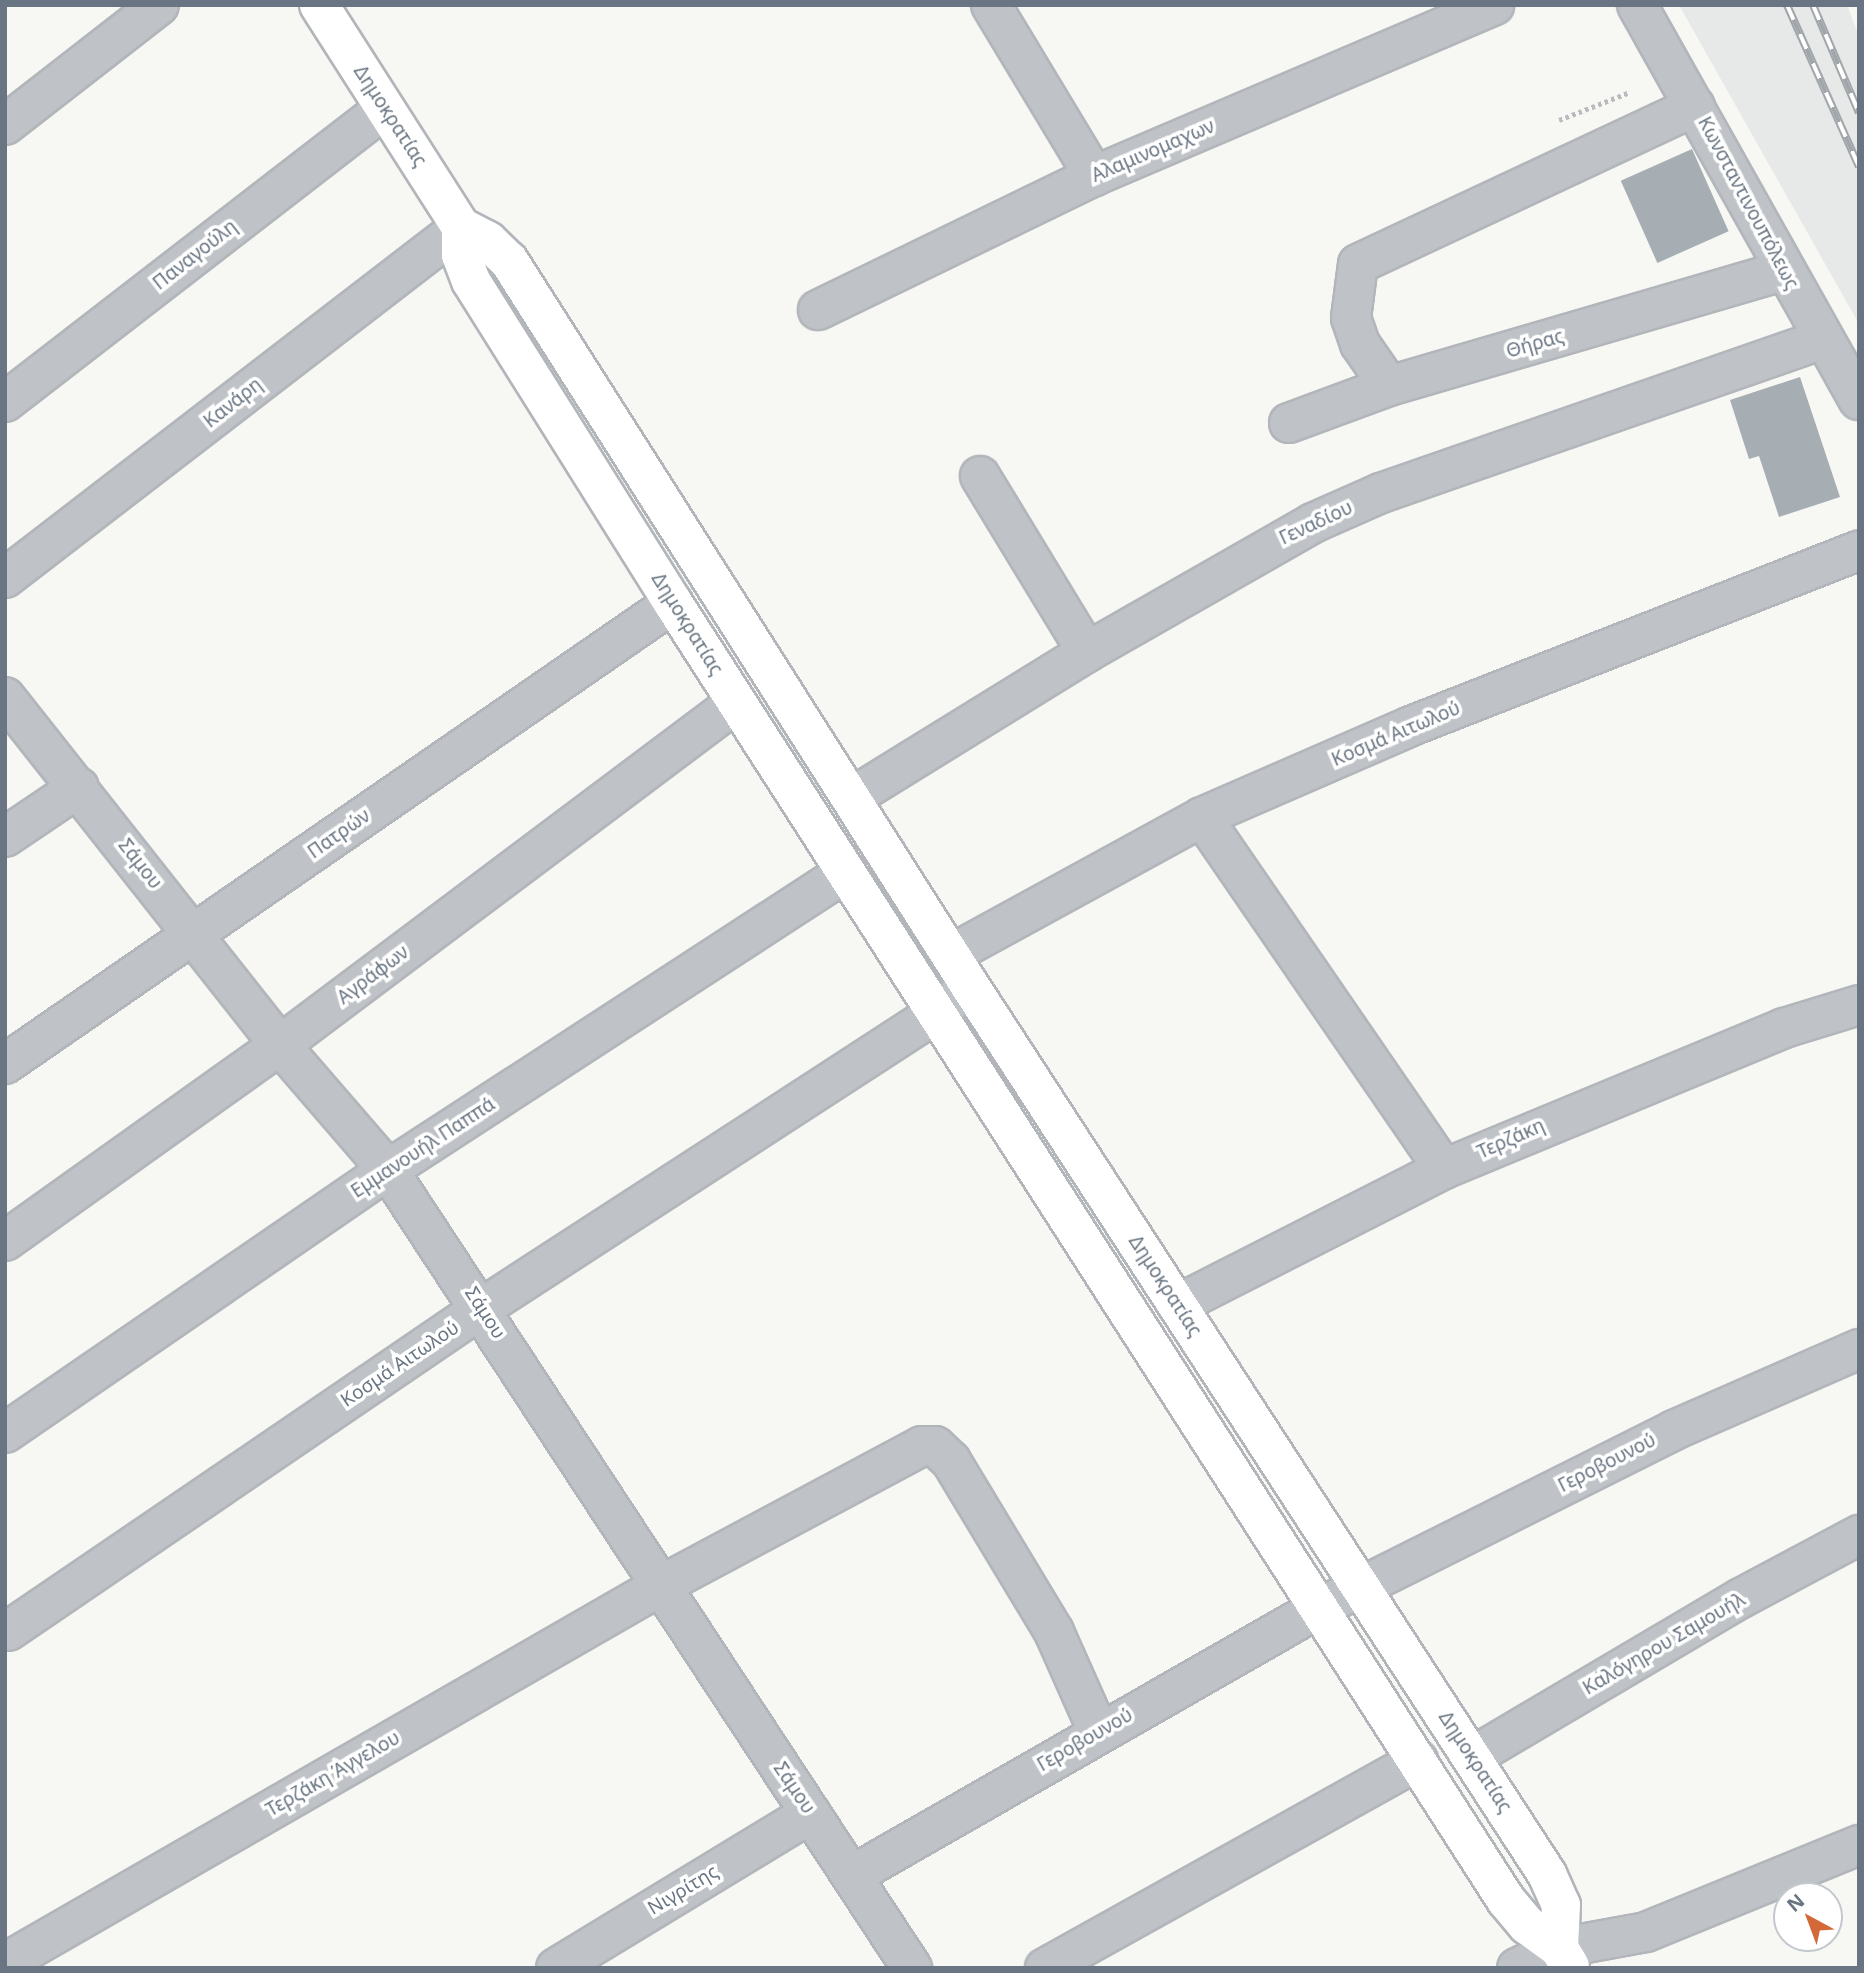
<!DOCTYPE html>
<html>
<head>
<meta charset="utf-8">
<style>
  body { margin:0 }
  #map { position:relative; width:1864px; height:1973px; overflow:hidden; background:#f7f7f4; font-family:"Noto Sans",sans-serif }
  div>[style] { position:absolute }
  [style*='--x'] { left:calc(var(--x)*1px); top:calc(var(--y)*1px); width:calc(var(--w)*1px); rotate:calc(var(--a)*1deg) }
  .built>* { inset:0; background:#e7e9e8 }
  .building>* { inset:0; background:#a6adb3; transform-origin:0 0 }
  .path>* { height:4.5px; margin-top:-2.25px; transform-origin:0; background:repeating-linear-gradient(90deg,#b9bbbe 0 3.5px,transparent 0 7px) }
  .roads { filter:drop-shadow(2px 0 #b2b6ba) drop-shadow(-2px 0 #b2b6ba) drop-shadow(0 2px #b2b6ba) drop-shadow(0 -2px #b2b6ba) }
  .minor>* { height:38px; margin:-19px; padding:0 19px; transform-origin:19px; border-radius:19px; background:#bfc2c6 }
  .major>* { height:38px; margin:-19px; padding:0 19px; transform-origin:19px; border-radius:19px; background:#fff }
  .rail>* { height:8px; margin-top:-4px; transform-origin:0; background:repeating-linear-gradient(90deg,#fff 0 16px,#a1a6ab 0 32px); box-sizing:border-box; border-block:2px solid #a1a6ab }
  span { translate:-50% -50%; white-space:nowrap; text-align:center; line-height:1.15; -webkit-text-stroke:7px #fff; paint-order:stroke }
  .street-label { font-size:19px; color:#697582 }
  .frame { position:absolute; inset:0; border:7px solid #697582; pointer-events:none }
  .north { position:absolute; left:1773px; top:1882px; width:70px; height:70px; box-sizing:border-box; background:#fff; border:2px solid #c3c8cd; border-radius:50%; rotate:319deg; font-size:19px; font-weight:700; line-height:28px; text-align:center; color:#697582 }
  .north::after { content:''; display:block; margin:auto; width:24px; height:32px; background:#d36838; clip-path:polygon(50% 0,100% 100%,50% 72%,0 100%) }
</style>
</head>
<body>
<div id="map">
  <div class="built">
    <i style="clip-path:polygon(1679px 5px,1847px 5px,1859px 36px,1859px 324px)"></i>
  </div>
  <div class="building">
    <i style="left:1692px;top:149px;width:90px;height:78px;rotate:66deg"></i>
    <i style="clip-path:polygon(1800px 377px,1840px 497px,1779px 517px,1759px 456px,1749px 459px,1730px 400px)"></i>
  </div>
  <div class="path">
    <i style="--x:1559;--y:120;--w:76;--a:-21.5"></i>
  </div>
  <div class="roads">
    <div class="minor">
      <i style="--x:991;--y:5;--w:200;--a:58.9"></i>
      <i style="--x:1637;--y:5;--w:453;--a:60.7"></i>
      <i style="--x:5;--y:125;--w:195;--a:-37.9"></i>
      <i style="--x:818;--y:310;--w:307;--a:-25.9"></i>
      <i style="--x:1094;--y:176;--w:435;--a:-23.1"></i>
      <i style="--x:1389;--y:386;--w:51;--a:-124.6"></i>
      <i style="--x:1360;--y:344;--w:28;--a:-109"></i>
      <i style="--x:1351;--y:318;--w:54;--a:-82.6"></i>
      <i style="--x:1358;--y:264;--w:372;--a:-25.1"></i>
      <i style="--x:5;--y:402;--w:480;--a:-37.7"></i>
      <i style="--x:1289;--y:423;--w:107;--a:-20.3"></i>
      <i style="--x:1389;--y:386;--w:410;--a:-16.3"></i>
      <i style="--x:980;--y:476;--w:206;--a:58.7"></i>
      <i style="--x:5;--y:578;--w:575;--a:-37.59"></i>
      <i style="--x:5;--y:697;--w:444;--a:51.7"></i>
      <i style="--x:280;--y:1045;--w:165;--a:49.2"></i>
      <i style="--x:388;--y:1170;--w:955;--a:56.71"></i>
      <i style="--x:851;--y:798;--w:278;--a:-31.7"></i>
      <i style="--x:1087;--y:652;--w:260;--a:-29.7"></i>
      <i style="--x:1313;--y:523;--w:74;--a:-23.8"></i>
      <i style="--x:1381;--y:493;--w:468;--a:-19.2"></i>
      <i style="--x:1202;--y:817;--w:427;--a:55.5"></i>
      <i style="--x:5;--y:837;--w:89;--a:-34"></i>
      <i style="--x:950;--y:955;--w:287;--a:-28.7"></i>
      <i style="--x:1202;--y:817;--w:228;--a:-23.5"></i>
      <i style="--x:1411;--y:726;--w:481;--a:-21.4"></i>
      <i style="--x:5;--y:1064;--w:812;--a:-34.61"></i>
      <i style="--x:5;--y:1241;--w:338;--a:-35.5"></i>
      <i style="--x:280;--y:1045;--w:571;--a:-36.89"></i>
      <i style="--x:1177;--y:1305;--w:300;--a:-27"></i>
      <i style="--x:1444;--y:1169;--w:368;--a:-22.5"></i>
      <i style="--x:1784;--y:1028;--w:78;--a:-17"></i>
      <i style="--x:5;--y:1433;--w:465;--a:-34.5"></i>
      <i style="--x:388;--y:1170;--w:546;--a:-33.05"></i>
      <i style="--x:8;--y:1631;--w:574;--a:-34.27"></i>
      <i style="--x:482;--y:1308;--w:544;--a:-32.99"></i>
      <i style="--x:938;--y:1012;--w:41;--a:-39.1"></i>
      <i style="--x:1472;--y:1757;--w:312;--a:-30.6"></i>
      <i style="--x:1741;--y:1598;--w:134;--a:-28.1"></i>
      <i style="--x:853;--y:1875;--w:537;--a:-29.81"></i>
      <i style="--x:1319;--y:1608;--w:397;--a:-26.6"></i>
      <i style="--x:1674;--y:1430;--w:202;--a:-23.6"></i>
      <i style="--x:5;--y:1963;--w:756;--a:-29.92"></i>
      <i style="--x:660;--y:1586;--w:297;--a:-28.1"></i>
      <i style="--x:922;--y:1446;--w:13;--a:0"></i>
      <i style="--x:935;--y:1446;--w:22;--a:43"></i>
      <i style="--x:951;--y:1461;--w:200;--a:58.9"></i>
      <i style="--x:1054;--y:1632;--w:108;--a:66"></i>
      <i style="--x:556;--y:1968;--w:298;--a:-31.3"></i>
      <i style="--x:1045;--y:1968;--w:427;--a:-29.1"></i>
      <i style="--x:1517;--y:1968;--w:47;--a:-25.5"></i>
      <i style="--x:1559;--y:1948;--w:88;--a:-10.4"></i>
      <i style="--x:1646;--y:1932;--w:230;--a:-22.2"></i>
    </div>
    <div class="major">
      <i style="--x:319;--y:5;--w:264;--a:57.4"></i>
      <i style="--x:461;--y:227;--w:30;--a:27"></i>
      <i style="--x:488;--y:241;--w:29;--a:44"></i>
      <i style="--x:509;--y:261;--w:859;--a:57.55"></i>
      <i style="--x:970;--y:986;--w:1059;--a:56.99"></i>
      <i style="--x:1547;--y:1874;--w:34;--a:66"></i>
      <i style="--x:1561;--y:1905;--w:43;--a:92.7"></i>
      <i style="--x:461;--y:227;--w:28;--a:90"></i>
      <i style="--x:461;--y:255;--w:28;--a:69"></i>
      <i style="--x:471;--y:281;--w:380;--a:57.9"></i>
      <i style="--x:673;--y:603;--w:1541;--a:57.29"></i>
      <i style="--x:1506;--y:1900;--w:33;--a:50"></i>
      <i style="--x:1527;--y:1925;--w:39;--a:36"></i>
      <i style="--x:1559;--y:1948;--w:21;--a:59"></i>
    </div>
  </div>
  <div class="rail">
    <i style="--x:1787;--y:5;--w:177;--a:66"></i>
    <i style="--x:1813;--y:5;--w:117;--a:66.9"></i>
  </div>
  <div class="street-label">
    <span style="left:390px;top:116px;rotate:57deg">Δημοκρατίας</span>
    <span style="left:1153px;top:151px;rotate:-23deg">Αλαμινομαχων</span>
    <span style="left:1748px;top:203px;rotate:62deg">Κωνσταντινουπόλεως</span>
    <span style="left:195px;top:255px;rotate:-38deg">Παναγούλη</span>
    <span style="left:1535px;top:344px;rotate:-16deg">Θήρας</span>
    <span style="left:233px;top:403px;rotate:-38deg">Κανάρη</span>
    <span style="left:1316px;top:523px;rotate:-25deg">Γεναδίου</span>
    <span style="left:687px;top:624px;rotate:58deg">Δημοκρατίας</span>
    <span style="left:1396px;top:734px;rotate:-23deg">Κοσμά Αιτωλού</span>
    <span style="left:339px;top:834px;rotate:-35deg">Πατρών</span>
    <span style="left:140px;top:864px;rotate:52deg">Σάμου</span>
    <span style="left:373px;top:975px;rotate:-37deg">Αγράφων</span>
    <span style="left:1511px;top:1139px;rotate:-24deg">Τερζάκη</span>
    <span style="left:423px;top:1148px;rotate:-33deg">Εμμανουήλ Παππά</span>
    <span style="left:1165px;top:1286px;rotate:57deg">Δημοκρατίας</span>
    <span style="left:485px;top:1313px;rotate:57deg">Σάμου</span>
    <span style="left:400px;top:1364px;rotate:-34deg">Κοσμά Αιτωλού</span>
    <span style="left:1607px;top:1463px;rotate:-27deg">Γεροβουνού</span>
    <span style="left:1664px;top:1644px;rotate:-30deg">Καλόγηρου Σαμουήλ</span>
    <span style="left:1085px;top:1740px;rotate:-30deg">Γεροβουνού</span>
    <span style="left:1475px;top:1762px;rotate:57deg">Δημοκρατίας</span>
    <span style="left:333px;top:1774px;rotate:-30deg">Τερζάκη Άγγελου</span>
    <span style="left:794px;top:1788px;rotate:56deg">Σάμου</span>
    <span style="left:683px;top:1890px;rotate:-31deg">Νιγρίτης</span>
  </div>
  <div class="frame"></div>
  <div class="north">N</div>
</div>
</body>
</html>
